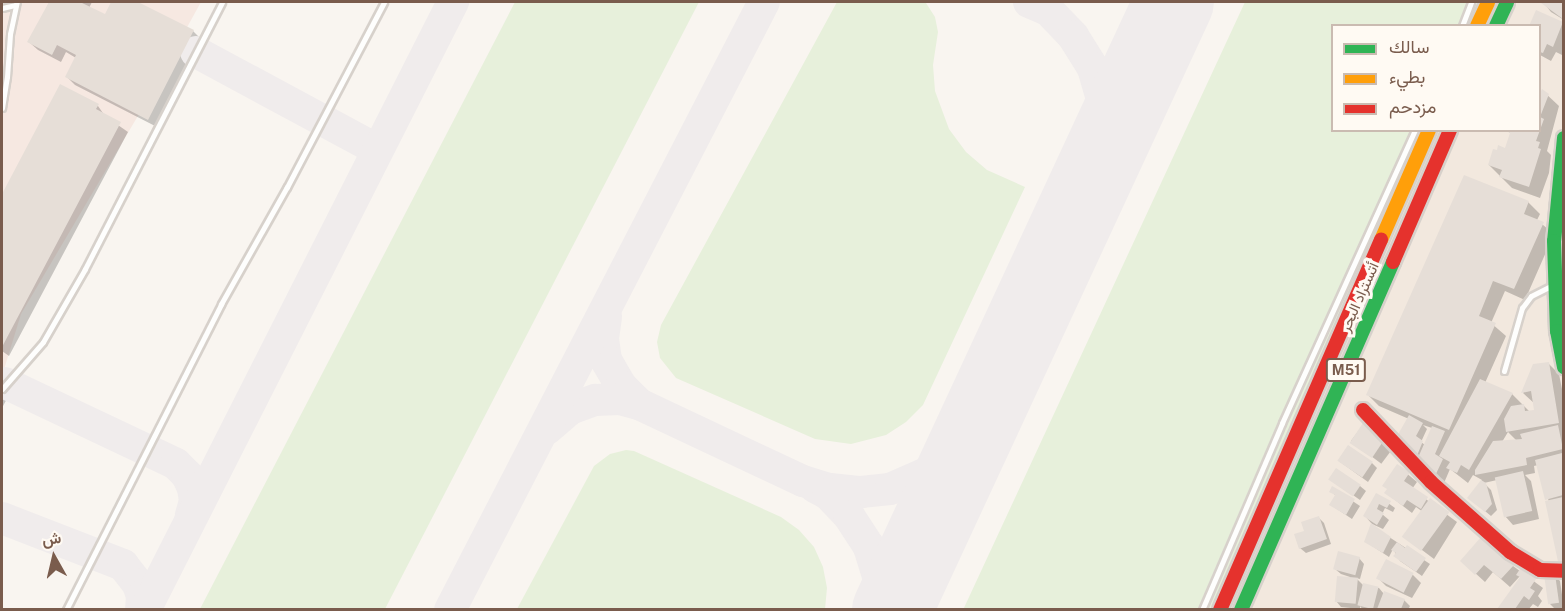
<!DOCTYPE html>
<html>
<head>
<meta charset="utf-8">
<style>
  body { margin:0 }
  #map { position:relative; width:1565px; height:611px; overflow:hidden; background:#f9f5f0; font-family:"Public Sans",Vazirmatn,sans-serif }
  div>[style] { position:absolute }
  [style*='--x'] { left:calc(var(--x)*1px); top:calc(var(--y)*1px); width:calc(var(--w)*1px); rotate:calc(var(--a)*1deg) }
  .residential>* { inset:0; background:#f2e8de }
  .commercial>* { inset:0; background:#f6e8e1 }
  .green>* { inset:0; background:#e7f0db }
  .shadow>* { inset:0; background:#0003; transform-origin:0 0 }
  .taxiway>* { height:32px; margin:-16px; padding:0 16px; transform-origin:16px; border-radius:16px; background:#f0ecec }
  .runway>* { height:80px; margin:-40px; padding:0 40px; transform-origin:40px; border-radius:40px; background:#f0ecec }
  .building>* { inset:0; background:#e6ded7; transform-origin:0 0 }
  .roads { filter:drop-shadow(2px 0 #d7d1cb) drop-shadow(-2px 0 #d7d1cb) drop-shadow(0 2px #d7d1cb) drop-shadow(0 -2px #d7d1cb) }
  .lane>* { height:5px; margin:-2.5px; padding:0 2.5px; transform-origin:2.5px; border-radius:2.5px; background:#fefefd }
  .fast>* { height:14px; margin:-7px; padding:0 7px; transform-origin:7px; border-radius:7px; background:#30b455 }
  .slow>* { height:14px; margin:-7px; padding:0 7px; transform-origin:7px; border-radius:7px; background:#ff9f0a }
  .jam>* { height:14px; margin:-7px; padding:0 7px; transform-origin:7px; border-radius:7px; background:#e5322d }
  span { translate:-50% -50%; white-space:nowrap; text-align:center; line-height:1.15; -webkit-text-stroke:6px #fffaf3; paint-order:stroke }
  .shield-label span { padding:2px 4px; background:#fffaf3; border:2px solid; border-radius:4px; -webkit-text-stroke-width:0 }
  .shield-label { font-size:14px; color:#7a5c4d; font-weight:700 }
  .street-label { font-size:15px; color:#7a5c4d }
  .frame { position:absolute; inset:0; border:3px solid #7a5c4d; pointer-events:none }
  .legend { position:absolute; left:1331px; top:24px; width:210px; height:108px; box-sizing:border-box; background:#fffaf3; border:2px solid #cabbb1; margin:0; padding:8px 10px; list-style:none; font-size:18px; color:#7a5c4d }
  .legend li { display:flex; align-items:center; gap:12px; height:30px }
  .legend b { width:30px; border:2px solid #cabbb1 }
  .north { position:absolute; left:24px; top:527px; width:60px; height:60px; -webkit-text-stroke:4px #fffaf3; paint-order:stroke; rotate:352deg; font-size:16px; font-weight:700; line-height:24px; text-align:center; color:#7a5c4d }
  .north::after { content:''; display:block; margin:auto; width:21px; height:27px; background:#7a5c4d; clip-path:polygon(50% 0,100% 100%,50% 72%,0 100%) }
</style>
</head>
<body>
<div id="map">
  <div class="residential">
    <i style="clip-path:polygon(1478px 2px,1563px 2px,1563px 609px,1210px 610px,1421px 131px,1540px 130px,1540px 26px,1469px 25px)"></i>
  </div>
  <div class="commercial">
    <i style="clip-path:polygon(2px 2px,201px 2px,142px 109px,21px 314px,2px 376px)"></i>
  </div>
  <div class="green">
    <i style="clip-path:polygon(515px 2px,699px 2px,385px 609px,200px 609px)"></i>
    <i style="clip-path:polygon(837px 2px,926px 3px,935px 17px,938px 32px,933px 65px,935px 91px,949px 129px,966px 152px,987px 170px,1025px 187px,923px 405px,906px 422px,886px 435px,851px 444px,815px 439px,676px 378px,660px 358px,657px 342px,661px 325px)"></i>
    <i style="clip-path:polygon(1245px 2px,1488px 2px,1478px 25px,1332px 26px,1332px 130px,1428px 131px,1215px 609px,963px 610px)"></i>
    <i style="clip-path:polygon(626px 450px,634px 451px,781px 517px,799px 530px,814px 547px,823px 567px,827px 588px,825px 609px,517px 609px,594px 466px,610px 454px)"></i>
  </div>
  <div class="shadow">
    <i style="clip-path:polygon(47px 2px,92px 2px,89px 8px,105px 16px,113px 2px,135px 2px,193px 31px,202px 40px,157px 127px,75px 85px,67px 77px,76px 58px,66px 52px,61px 62px,38px 50px,29px 42px,49px 3px)"></i>
    <i style="clip-path:polygon(1543px 2px,1564px 2px,1564px 20px,1551px 12px)"></i>
    <i style="clip-path:polygon(1537px 12px,1564px 24px,1564px 51px,1562px 55px,1556px 52px,1551px 61px,1540px 55px)"></i>
    <i style="clip-path:polygon(61px 86px,98px 106px,105px 116px,128px 132px,9px 356px,2px 351px,2px 197px)"></i>
    <i style="clip-path:polygon(1543px 91px,1559px 106px,1547px 151px,1551px 155px,1549px 173px,1540px 198px,1512px 188px,1489px 165px,1506px 149px,1511px 134px,1508px 131px,1540px 130px,1540px 96px)"></i>
    <i style="clip-path:polygon(evenodd,1528px 202px,1540px 214px,1537px 220px,1554px 234px,1525px 300px,1505px 291px,1491px 323px,1506px 336px,1485px 383px,1512px 394px,1530px 412px,1536px 411px,1535px 404px,1523px 393px,1548px 363px,1559px 374px,1564px 399px,1564px 572px,1549px 502px,1538px 465px,1534px 466px,1535px 473px,1525px 475px,1531px 481px,1539px 519px,1513px 525px,1505px 516px,1497px 480px,1484px 483px,1491px 490px,1497px 510px,1491px 516px,1469px 498px,1482px 480px,1473px 475px,1468px 483px,1450px 469px,1444px 483px,1398px 438px,1409px 419px,1379px 406px,1368px 395px,1528px 202px,1423px 425px,1432px 428px,1425px 445px,1421px 442px,1427px 429px,1423px 425px,1528px 202px,1508px 432px,1517px 441px,1502px 442px,1508px 432px)"></i>
    <i style="clip-path:polygon(2px 367px,17px 380px,2px 408px)"></i>
    <i style="left:1363px;top:425px;width:38px;height:20px;rotate:37deg"></i>
    <i style="clip-path:polygon(1339px 461px,1372px 463px,1377px 468px,1368px 482px)"></i>
    <i style="clip-path:polygon(1398px 466px,1417px 482px,1412px 489px,1457px 522px,1434px 559px,1406px 538px,1423px 512px,1416px 507px,1412px 513px,1386px 493px)"></i>
    <i style="clip-path:polygon(1330px 479px,1360px 486px,1366px 491px,1360px 500px)"></i>
    <i style="clip-path:polygon(1333px 488px,1360px 506px,1352px 519px,1331px 505px,1336px 496px,1331px 491px)"></i>
    <i style="clip-path:polygon(1377px 495px,1395px 508px,1393px 512px,1385px 508px,1382px 514px,1389px 520px,1383px 529px,1372px 524px,1365px 516px)"></i>
    <i style="clip-path:polygon(1318px 517px,1324px 523px,1331px 544px,1306px 553px,1300px 548px,1306px 532px)"></i>
    <i style="clip-path:polygon(1371px 525px,1430px 564px,1422px 576px,1400px 561px,1393px 549px,1389px 557px,1366px 542px)"></i>
    <i style="clip-path:polygon(1359px 558px,1364px 564px,1360px 579px,1356px 578px,1364px 586px,1379px 588px,1384px 594px,1404px 600px,1410px 606px,1408px 610px,1363px 610px,1360px 606px,1360px 609px,1341px 607px,1336px 601px,1350px 577px,1341px 574px,1335px 569px)"></i>
    <i style="clip-path:polygon(1462px 561px,1513px 566px,1543px 588px,1538px 596px,1542px 601px,1538px 607px,1533px 604px,1528px 610px,1499px 610px,1521px 577px,1520px 576px,1510px 587px,1493px 572px,1485px 582px)"></i>
    <i style="clip-path:polygon(1413px 575px,1421px 583px,1412px 598px,1386px 586px,1377px 577px)"></i>
    <i style="clip-path:polygon(1554px 575px,1560px 581px,1564px 608px,1555px 609px,1550px 604px)"></i>
  </div>
  <div class="taxiway">
    <i style="--x:1029;--y:2;--w:21;--a:23"></i>
    <i style="--x:1048;--y:10;--w:36;--a:46"></i>
    <i style="--x:1073;--y:36;--w:38;--a:58"></i>
    <i style="--x:1093;--y:68;--w:35;--a:74"></i>
    <i style="--x:1103;--y:102;--w:54;--a:90"></i>
    <i style="--x:196;--y:52;--w:204;--a:28.3"></i>
    <i style="--x:606;--y:317;--w:22;--a:98"></i>
    <i style="--x:603;--y:339;--w:21;--a:82"></i>
    <i style="--x:606;--y:360;--w:30;--a:60"></i>
    <i style="--x:621;--y:386;--w:25;--a:45"></i>
    <i style="--x:639;--y:404;--w:181;--a:25.2"></i>
    <i style="--x:803;--y:481;--w:28;--a:17"></i>
    <i style="--x:830;--y:489;--w:31;--a:6"></i>
    <i style="--x:861;--y:492;--w:29;--a:-6"></i>
    <i style="--x:890;--y:489;--w:45;--a:-23.7"></i>
    <i style="--x:931;--y:471;--w:41;--a:-39.1"></i>
    <i style="--x:963;--y:445;--w:59;--a:-60.4"></i>
    <i style="--x:5;--y:383;--w:189;--a:25.3"></i>
    <i style="--x:176;--y:464;--w:16;--a:45"></i>
    <i style="--x:187;--y:475;--w:14;--a:65"></i>
    <i style="--x:193;--y:488;--w:13;--a:81"></i>
    <i style="--x:195;--y:501;--w:15;--a:106"></i>
    <i style="--x:547;--y:429;--w:30;--a:-41"></i>
    <i style="--x:570;--y:409;--w:27;--a:-20"></i>
    <i style="--x:595;--y:400;--w:25;--a:-2"></i>
    <i style="--x:620;--y:399;--w:20;--a:15"></i>
    <i style="--x:815;--y:487;--w:15;--a:28"></i>
    <i style="--x:828;--y:494;--w:30;--a:46"></i>
    <i style="--x:849;--y:516;--w:37;--a:57"></i>
    <i style="--x:869;--y:547;--w:30;--a:73"></i>
    <i style="--x:878;--y:576;--w:34;--a:87"></i>
    <i style="--x:2;--y:518;--w:130;--a:21.2"></i>
    <i style="--x:123;--y:565;--w:24;--a:52"></i>
    <i style="--x:138;--y:584;--w:13;--a:72"></i>
    <i style="--x:142;--y:596;--w:14;--a:94"></i>
    <i style="--x:145;--y:610;--w:682;--a:-63.13"></i>
    <i style="--x:450;--y:610;--w:684;--a:-62.69"></i>
  </div>
  <div class="runway">
    <i style="--x:892;--y:610;--w:670;--a:-65.12"></i>
  </div>
  <div class="building">
    <i style="clip-path:polygon(49px 2px,80px 2px,105px 14px,111px 2px,138px 2px,194px 30px,148px 120px,65px 77px,76px 55px,57px 45px,52px 55px,27px 42px)"></i>
    <i style="clip-path:polygon(1542px 2px,1563px 2px,1563px 19px,1541px 3px)"></i>
    <i style="clip-path:polygon(1536px 10px,1563px 22px,1553px 47px,1547px 44px,1543px 53px,1540px 52px,1540px 26px,1529px 26px)"></i>
    <i style="clip-path:polygon(60px 84px,99px 104px,96px 109px,121px 122px,2px 347px,2px 194px)"></i>
    <i style="clip-path:polygon(1542px 89px,1549px 94px,1540px 117px,1544px 119px,1540px 130px,1540px 93px)"></i>
    <i style="clip-path:polygon(1504px 130px,1540px 130px,1536px 141px,1540px 142px,1538px 148px,1541px 149px,1529px 187px,1499px 177px,1502px 170px,1488px 165px,1493px 149px,1497px 150px,1498px 145px,1505px 148px,1510px 133px)"></i>
    <i style="clip-path:polygon(1464px 175px,1529px 201px,1524px 214px,1544px 222px,1514px 289px,1493px 281px,1479px 316px,1496px 323px,1449px 430px,1366px 395px)"></i>
    <i style="clip-path:polygon(1549px 362px,1559px 423px,1506px 432px,1504px 419px,1511px 406px,1524px 404px,1525px 411px,1534px 410px,1531px 391px,1521px 393px,1533px 364px)"></i>
    <i style="clip-path:polygon(1480px 379px,1513px 393px,1469px 470px,1461px 465px,1457px 473px,1446px 468px,1450px 462px,1439px 456px)"></i>
    <i style="clip-path:polygon(1409px 415px,1423px 423px,1416px 436px,1423px 441px,1416px 458px,1396px 438px)"></i>
    <i style="left:1363px;top:423px;width:27px;height:24px;rotate:34deg"></i>
    <i style="clip-path:polygon(1558px 425px,1563px 449px,1526px 458px,1527px 465px,1475px 475px,1475px 470px,1493px 441px,1522px 439px,1520px 434px)"></i>
    <i style="clip-path:polygon(1432px 426px,1445px 431px,1435px 454px,1443px 459px,1435px 476px,1417px 460px)"></i>
    <i style="left:1348px;top:445px;width:30px;height:19px;rotate:34deg"></i>
    <i style="clip-path:polygon(1562px 453px,1563px 495px,1545px 500px,1535px 460px)"></i>
    <i style="clip-path:polygon(1397px 464px,1410px 472px,1404px 481px,1428px 497px,1421px 509px,1407px 500px,1403px 506px,1384px 493px,1387px 489px,1382px 486px)"></i>
    <i style="left:1336px;top:468px;width:30px;height:14px;rotate:34deg"></i>
    <i style="left:1523px;top:471px;width:41px;height:29px;rotate:77deg"></i>
    <i style="clip-path:polygon(1481px 480px,1486px 483px,1492px 504px,1485px 512px,1467px 498px)"></i>
    <i style="clip-path:polygon(1332px 486px,1355px 499px,1346px 515px,1329px 505px,1335px 495px,1329px 492px)"></i>
    <i style="clip-path:polygon(1376px 493px,1391px 501px,1387px 508px,1379px 504px,1377px 509px,1384px 513px,1377px 525px,1363px 516px)"></i>
    <i style="clip-path:polygon(1563px 497px,1563px 570px,1560px 571px,1545px 501px)"></i>
    <i style="left:1430px;top:498px;width:24px;height:48px;rotate:36deg"></i>
    <i style="clip-path:polygon(1319px 516px,1327px 539px,1299px 549px,1294px 534px,1304px 531px,1301px 522px)"></i>
    <i style="clip-path:polygon(1371px 523px,1391px 537px,1383px 553px,1364px 542px)"></i>
    <i style="clip-path:polygon(1481px 537px,1514px 565px,1501px 579px,1484px 565px,1475px 575px,1460px 561px)"></i>
    <i style="clip-path:polygon(1397px 542px,1405px 548px,1407px 545px,1426px 558px,1416px 572px,1393px 556px,1396px 553px,1391px 550px)"></i>
    <i style="left:1338px;top:551px;width:23px;height:19px;rotate:15deg"></i>
    <i style="left:1386px;top:559px;width:31px;height:22px;rotate:27deg"></i>
    <i style="clip-path:polygon(1520px 569px,1536px 579px,1530px 588px,1535px 591px,1529px 600px,1524px 596px,1515px 609px,1497px 609px,1520px 577px,1516px 575px)"></i>
    <i style="left:1555px;top:574px;width:29px;height:11px;rotate:82deg"></i>
    <i style="left:1337px;top:576px;width:21px;height:26px;rotate:5deg"></i>
    <i style="left:1363px;top:583px;width:16px;height:23px;rotate:14deg"></i>
    <i style="clip-path:polygon(1384px 591px,1405px 599px,1401px 609px,1377px 609px)"></i>
  </div>
  <div class="roads">
    <div class="lane">
      <i style="--x:2;--y:8;--w:13;--a:-13"></i>
      <i style="--x:1462;--y:26;--w:26;--a:-69"></i>
      <i style="--x:2;--y:108;--w:31;--a:-81"></i>
      <i style="--x:7;--y:77;--w:43;--a:-86"></i>
      <i style="--x:10;--y:34;--w:33;--a:-78"></i>
      <i style="--x:1504;--y:371;--w:66;--a:-74.1"></i>
      <i style="--x:1522;--y:308;--w:15;--a:-53"></i>
      <i style="--x:1531;--y:296;--w:25;--a:-27"></i>
      <i style="--x:2;--y:389;--w:62;--a:-48.9"></i>
      <i style="--x:43;--y:342;--w:84;--a:-60.1"></i>
      <i style="--x:85;--y:269;--w:300;--a:-62.8"></i>
      <i style="--x:66;--y:610;--w:343;--a:-63.1"></i>
      <i style="--x:221;--y:304;--w:134;--a:-60.6"></i>
      <i style="--x:287;--y:187;--w:209;--a:-62.3"></i>
      <i style="--x:1202;--y:610;--w:203;--a:-66.8"></i>
      <i style="--x:1282;--y:423;--w:322;--a:-65.6"></i>
    </div>
    <div class="fast">
      <i style="--x:1496;--y:26;--w:26;--a:-65"></i>
      <i style="--x:1564;--y:138;--w:103;--a:95.5"></i>
      <i style="--x:1554;--y:241;--w:90;--a:88.1"></i>
      <i style="--x:1557;--y:331;--w:37;--a:79"></i>
      <i style="--x:1241;--y:610;--w:380;--a:-66.4"></i>
    </div>
    <div class="slow">
      <i style="--x:1477;--y:26;--w:26;--a:-65"></i>
      <i style="--x:1381;--y:240;--w:120;--a:-66.4"></i>
    </div>
    <div class="jam">
      <i style="--x:1393;--y:262;--w:144;--a:-66.6"></i>
      <i style="--x:1363;--y:410;--w:99;--a:46.6"></i>
      <i style="--x:1431;--y:482;--w:106;--a:41.5"></i>
      <i style="--x:1510;--y:552;--w:35;--a:31"></i>
      <i style="--x:1540;--y:570;--w:24;--a:2"></i>
      <i style="--x:1220;--y:610;--w:404;--a:-66.5"></i>
    </div>
  </div>
  <div class="shield-label">
    <span style="left:1346px;top:370px">M51</span>
  </div>
  <div class="street-label">
    <span style="left:1359px;top:297px;rotate:-66deg">أتستراد البحر</span>
  </div>
  <div class="frame"></div>
  <ul class="legend">
  <li><b style="height:8px;background:#30b455"></b>سالك</li>
  <li><b style="height:8px;background:#ff9f0a"></b>بطيء</li>
  <li><b style="height:8px;background:#e5322d"></b>مزدحم</li>
  </ul>
  <div class="north">ش</div>
</div>
</body>
</html>
